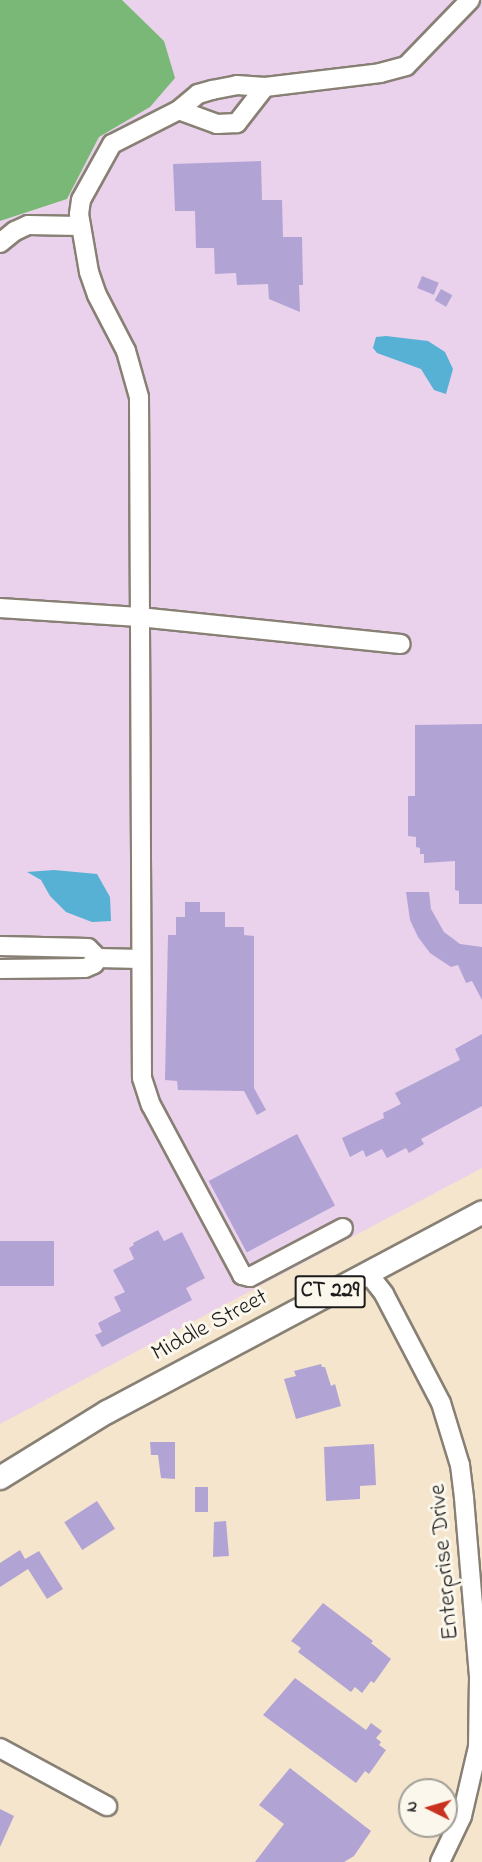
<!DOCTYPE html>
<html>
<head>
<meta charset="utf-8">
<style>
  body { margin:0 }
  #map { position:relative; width:482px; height:1862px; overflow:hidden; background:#f4e5cc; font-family:"Indie Flower",sans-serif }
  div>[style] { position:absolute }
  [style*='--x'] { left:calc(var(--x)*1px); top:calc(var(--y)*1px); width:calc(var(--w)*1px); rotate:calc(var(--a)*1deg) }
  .built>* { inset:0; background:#ead1ec }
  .forest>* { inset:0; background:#7ab878 }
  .water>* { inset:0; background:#56b1d4 }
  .building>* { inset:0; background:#b1a4d4; transform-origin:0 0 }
  .roads { filter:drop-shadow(2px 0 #888074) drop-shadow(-2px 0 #888074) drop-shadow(0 2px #888074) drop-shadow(0 -2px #888074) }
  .minor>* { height:18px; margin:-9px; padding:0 9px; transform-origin:9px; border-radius:9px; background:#fff }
  .major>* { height:22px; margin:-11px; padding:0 11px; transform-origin:11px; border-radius:11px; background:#fff }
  span { translate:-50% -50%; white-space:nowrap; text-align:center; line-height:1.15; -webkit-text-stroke:6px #fbf7ec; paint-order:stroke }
  .shield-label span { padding:2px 4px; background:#fbf7ec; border:2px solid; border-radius:4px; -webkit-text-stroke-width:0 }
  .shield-label { font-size:22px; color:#1c1c1c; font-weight:700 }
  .street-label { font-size:24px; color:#1c1c1c }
  .north { position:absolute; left:398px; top:1778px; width:60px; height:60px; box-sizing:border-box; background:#fbf7ec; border:2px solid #a29f99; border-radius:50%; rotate:275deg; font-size:16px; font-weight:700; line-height:24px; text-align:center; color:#1c1c1c }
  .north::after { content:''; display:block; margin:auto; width:21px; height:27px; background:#c8321e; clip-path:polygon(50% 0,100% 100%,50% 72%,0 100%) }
</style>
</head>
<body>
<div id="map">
  <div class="built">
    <i style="clip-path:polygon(122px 0,482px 0,482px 1168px,0 1424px,0 221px,67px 199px,99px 137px,150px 107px,164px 41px)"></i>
  </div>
  <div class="forest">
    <i style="clip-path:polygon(0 0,122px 0,164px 41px,175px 78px,150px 107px,99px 137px,67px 199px,0 221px)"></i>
  </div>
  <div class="water">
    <i style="clip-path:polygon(386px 336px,428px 341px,445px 352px,453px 369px,446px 394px,434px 390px,421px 369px,377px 353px,373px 348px,376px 337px)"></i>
    <i style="clip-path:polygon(54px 870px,97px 874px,110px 897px,111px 921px,92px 922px,66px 912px,50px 896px,41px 880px,27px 872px)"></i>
  </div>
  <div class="building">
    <i style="clip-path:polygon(261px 161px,262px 200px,282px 200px,283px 237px,302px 237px,303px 285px,299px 285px,300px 312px,269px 299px,268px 284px,237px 285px,236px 273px,215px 274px,214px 248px,196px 248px,195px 211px,175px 211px,173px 164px)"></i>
    <i style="left:422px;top:276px;width:18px;height:13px;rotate:22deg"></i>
    <i style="left:441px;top:289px;width:13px;height:13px;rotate:29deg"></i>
    <i style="clip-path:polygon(482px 724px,482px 904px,459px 904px,459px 891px,455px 890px,455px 861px,424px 863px,424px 854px,420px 854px,420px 848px,416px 847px,416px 837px,408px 836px,408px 796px,415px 796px,415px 725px)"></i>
    <i style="clip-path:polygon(406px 892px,429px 892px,431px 909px,444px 932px,460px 944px,482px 947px,482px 1000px,472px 981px,466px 983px,458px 965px,451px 967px,430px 953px,418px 937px,410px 920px)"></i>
    <i style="clip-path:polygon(185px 902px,200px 902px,200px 912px,225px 912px,225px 927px,244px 927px,244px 935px,254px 936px,254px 1088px,266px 1110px,257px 1115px,244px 1091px,178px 1090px,177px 1081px,165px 1080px,168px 935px,176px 935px,176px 917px,185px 917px)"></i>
    <i style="clip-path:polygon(482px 1034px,482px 1106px,421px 1139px,424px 1144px,409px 1153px,406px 1148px,387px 1158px,382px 1149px,366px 1157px,363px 1150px,350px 1157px,342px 1138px,384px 1118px,383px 1113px,401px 1104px,395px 1093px,460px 1060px,455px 1049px)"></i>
    <i style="left:297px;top:1134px;width:81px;height:100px;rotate:62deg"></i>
    <i style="clip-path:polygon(158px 1230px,164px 1241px,182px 1232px,205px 1278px,186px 1288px,192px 1300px,102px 1347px,95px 1335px,102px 1332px,98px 1323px,121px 1311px,114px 1297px,125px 1292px,113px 1270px,134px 1259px,129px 1248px,134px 1245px,133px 1243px)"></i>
    <i style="left:0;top:1241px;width:54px;height:45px"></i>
    <i style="clip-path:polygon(321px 1364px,322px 1367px,325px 1367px,331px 1386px,335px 1384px,341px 1406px,296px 1419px,284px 1379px,296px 1376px,294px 1371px)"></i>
    <i style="clip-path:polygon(150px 1442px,175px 1442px,175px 1479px,161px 1478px,158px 1455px,151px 1455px)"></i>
    <i style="clip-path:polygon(374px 1444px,376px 1485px,360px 1486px,360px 1499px,326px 1501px,324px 1447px)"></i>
    <i style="left:195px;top:1487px;width:13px;height:25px"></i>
    <i style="left:97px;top:1501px;width:33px;height:39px;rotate:57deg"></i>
    <i style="clip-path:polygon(226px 1521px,229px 1556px,213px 1557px,214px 1522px)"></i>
    <i style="clip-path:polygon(20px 1550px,25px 1559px,39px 1551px,63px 1589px,47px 1599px,28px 1569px,0 1587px,0 1563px)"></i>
    <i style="clip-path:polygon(323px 1603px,373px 1641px,371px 1643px,391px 1659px,374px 1683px,371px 1681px,362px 1693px,355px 1687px,351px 1692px,298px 1652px,301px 1648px,291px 1641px)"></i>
    <i style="clip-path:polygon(295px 1678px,366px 1730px,371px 1723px,382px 1731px,376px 1738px,381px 1742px,379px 1745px,386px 1750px,369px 1774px,365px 1771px,356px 1783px,263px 1715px)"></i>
    <i style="clip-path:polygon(290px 1768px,371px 1831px,354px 1856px,344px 1862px,255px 1862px,284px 1824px,259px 1805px)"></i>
    <i style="clip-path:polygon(0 1809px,14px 1816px,0 1847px)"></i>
  </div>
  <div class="roads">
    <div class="minor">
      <i style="--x:265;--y:87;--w:46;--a:127.9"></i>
      <i style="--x:237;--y:123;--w:20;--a:177"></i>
      <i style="--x:217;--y:124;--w:40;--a:-159.8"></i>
      <i style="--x:179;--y:110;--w:25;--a:-40"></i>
      <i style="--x:198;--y:94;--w:15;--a:-16"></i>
      <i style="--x:212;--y:90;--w:25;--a:-11"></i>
      <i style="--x:237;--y:85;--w:28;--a:4"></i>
      <i style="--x:265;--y:87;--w:116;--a:-6.9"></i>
      <i style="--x:380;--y:73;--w:27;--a:-15"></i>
      <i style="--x:406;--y:66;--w:92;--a:-45.9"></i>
      <i style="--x:179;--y:110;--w:75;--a:153.1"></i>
      <i style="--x:112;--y:144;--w:64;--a:119"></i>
      <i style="--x:81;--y:200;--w:14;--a:98"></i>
      <i style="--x:79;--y:214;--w:59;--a:80.2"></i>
      <i style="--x:89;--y:272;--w:24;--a:71"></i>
      <i style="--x:97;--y:295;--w:63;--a:62.6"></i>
      <i style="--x:126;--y:351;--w:48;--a:74.2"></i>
      <i style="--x:139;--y:397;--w:681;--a:89.75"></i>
      <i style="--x:142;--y:1078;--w:28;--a:72"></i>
      <i style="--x:151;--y:1105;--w:193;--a:61.8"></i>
      <i style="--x:242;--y:1275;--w:8;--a:14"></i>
      <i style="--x:250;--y:1277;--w:105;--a:-27.8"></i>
      <i style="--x:0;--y:243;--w:19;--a:-39"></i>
      <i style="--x:15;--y:231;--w:14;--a:-25"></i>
      <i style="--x:28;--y:225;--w:51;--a:1.1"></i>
      <i style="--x:0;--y:608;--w:139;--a:3.7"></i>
      <i style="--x:139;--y:617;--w:263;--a:5.9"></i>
      <i style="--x:0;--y:946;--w:88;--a:1.3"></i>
      <i style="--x:88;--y:948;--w:14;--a:45"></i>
      <i style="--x:98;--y:958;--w:43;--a:1.3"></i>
      <i style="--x:0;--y:969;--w:85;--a:-0.7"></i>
      <i style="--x:85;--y:968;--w:10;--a:-24"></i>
      <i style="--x:94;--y:964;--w:7;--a:-56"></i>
      <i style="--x:367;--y:1272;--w:28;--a:52"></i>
      <i style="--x:384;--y:1294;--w:123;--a:62.4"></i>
      <i style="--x:441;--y:1403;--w:65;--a:73"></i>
      <i style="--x:460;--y:1465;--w:33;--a:83"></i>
      <i style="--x:464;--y:1498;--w:181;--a:85.2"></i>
      <i style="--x:479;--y:1678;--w:69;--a:90.8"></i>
      <i style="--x:478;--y:1747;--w:71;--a:103.1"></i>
      <i style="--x:462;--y:1816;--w:51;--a:115.6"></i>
      <i style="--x:0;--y:1748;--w:122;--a:28.5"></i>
    </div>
    <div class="major">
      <i style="--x:0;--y:1478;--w:126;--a:-31.7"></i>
      <i style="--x:107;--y:1412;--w:425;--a:-28"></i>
    </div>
  </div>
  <div class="shield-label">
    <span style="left:330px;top:1292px">CT 229</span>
  </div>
  <div class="street-label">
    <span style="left:210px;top:1326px;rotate:-28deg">Middle Street</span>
    <span style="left:445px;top:1562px;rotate:-95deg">Enterprise Drive</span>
  </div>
  <div class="north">N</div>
</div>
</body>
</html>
